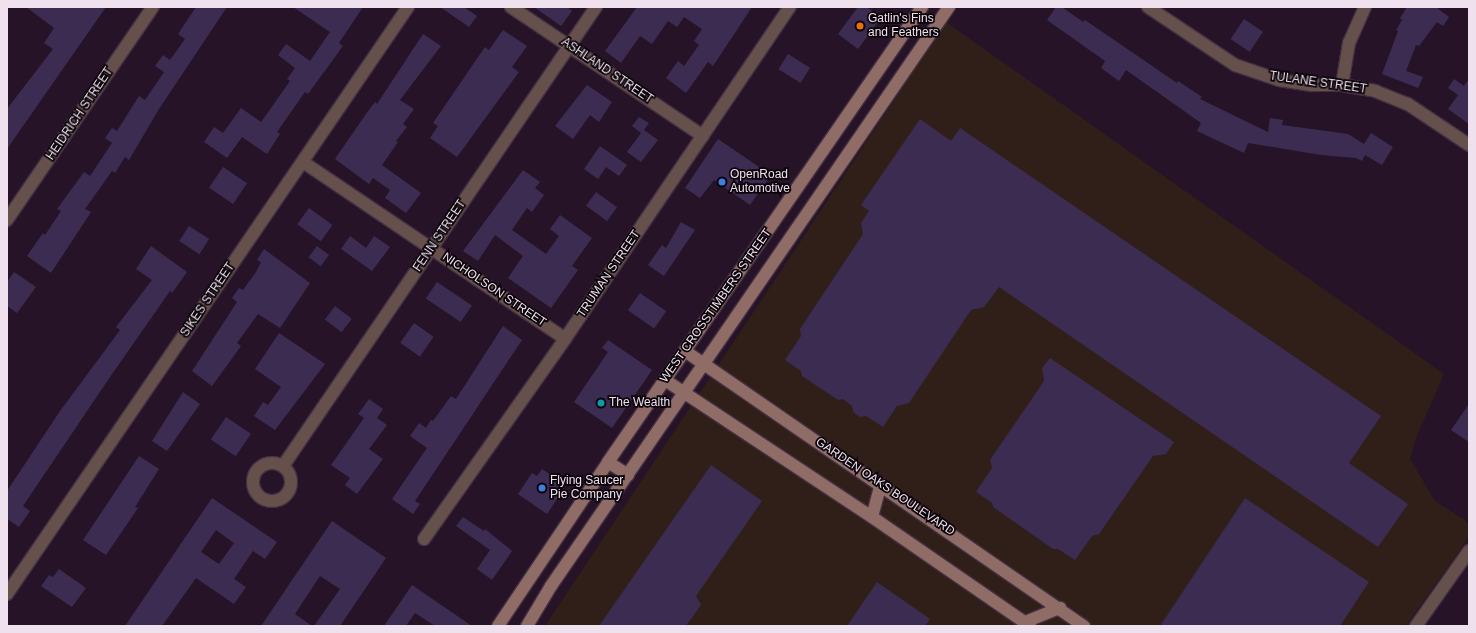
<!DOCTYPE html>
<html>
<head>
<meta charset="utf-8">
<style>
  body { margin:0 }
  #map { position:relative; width:1476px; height:633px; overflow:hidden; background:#271327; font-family:Helvetica,sans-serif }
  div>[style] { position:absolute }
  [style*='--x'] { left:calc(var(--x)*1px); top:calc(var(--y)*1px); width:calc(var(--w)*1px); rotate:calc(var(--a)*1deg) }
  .commercial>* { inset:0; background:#301e19 }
  .building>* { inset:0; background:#3c2c51; transform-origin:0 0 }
  .roads { filter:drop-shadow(1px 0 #433043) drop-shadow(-1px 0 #433043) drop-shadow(0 1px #433043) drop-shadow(0 -1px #433043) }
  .street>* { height:12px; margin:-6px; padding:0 6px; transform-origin:6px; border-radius:6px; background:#65504b }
  .street>.ring { margin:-6px; padding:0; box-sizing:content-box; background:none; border:12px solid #65504b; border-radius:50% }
  .secondary>* { height:12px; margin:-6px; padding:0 6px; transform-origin:6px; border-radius:6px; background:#8f6d66 }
  .dots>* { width:11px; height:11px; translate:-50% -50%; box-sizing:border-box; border:2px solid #0b040b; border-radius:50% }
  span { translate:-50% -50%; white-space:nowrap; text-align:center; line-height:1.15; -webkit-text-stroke:3.5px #0b040b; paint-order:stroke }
  .poi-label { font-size:12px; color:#efe1ee }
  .left { translate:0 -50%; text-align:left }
  .street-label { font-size:12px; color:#efe1ee }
  .frame { position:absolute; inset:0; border:8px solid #efe1ee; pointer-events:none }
</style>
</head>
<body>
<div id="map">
  <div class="commercial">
    <i style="clip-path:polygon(946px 22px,1444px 374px,1416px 438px,1410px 459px,1435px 501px,1469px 523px,1469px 537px,1406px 626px,545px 626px)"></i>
  </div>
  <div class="building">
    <i style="clip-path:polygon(26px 7px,106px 7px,7px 149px,7px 109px,53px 49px,44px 43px,54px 28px)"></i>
    <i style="clip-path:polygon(196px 7px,227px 7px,159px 109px,129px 160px,125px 157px,115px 173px,112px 171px,85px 209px,91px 212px,51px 273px,27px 256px,43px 233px,45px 235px,61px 211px,57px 209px,84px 172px,90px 176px,112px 143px,105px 138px,112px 128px,117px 131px,139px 96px,145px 100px,164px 72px,155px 66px,163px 55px,170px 60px,185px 39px,178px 34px)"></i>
    <i style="clip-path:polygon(293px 7px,363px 7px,339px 43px,343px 46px,308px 94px,305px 92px,277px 132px,280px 134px,267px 154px,242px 137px,227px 158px,204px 142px,214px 127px,223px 133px,241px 108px,261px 122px,290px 81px,287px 79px,295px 68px,278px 55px,286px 44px,310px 61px,330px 32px)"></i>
    <i style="clip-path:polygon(440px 7px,464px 7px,477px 16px,469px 27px)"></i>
    <i style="clip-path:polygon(534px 7px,567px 7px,572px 11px,561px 26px)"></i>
    <i style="clip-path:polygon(637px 7px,752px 7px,713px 66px,708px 62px,686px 93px,666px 78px,678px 61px,684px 66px,699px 45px,694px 41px,702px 29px,684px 17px,677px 27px,668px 21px,652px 44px,640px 36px,621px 63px,605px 51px)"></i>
    <i style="clip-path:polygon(858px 7px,867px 7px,881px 18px,858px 49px,838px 34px)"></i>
    <i style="clip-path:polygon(1056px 7px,1062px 7px,1083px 22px,1085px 20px,1177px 83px,1178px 81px,1202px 97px,1200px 99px,1268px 132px,1270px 118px,1283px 120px,1282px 125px,1348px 134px,1364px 144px,1371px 133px,1393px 147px,1382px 165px,1365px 155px,1362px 161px,1356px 158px,1321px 155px,1248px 143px,1244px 153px,1197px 131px,1201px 123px,1126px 70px,1119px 81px,1101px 68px,1105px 61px,1047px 20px)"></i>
    <i style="clip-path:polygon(1407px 7px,1436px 7px,1449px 17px,1443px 26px,1437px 22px,1419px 46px,1416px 45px,1406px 71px,1423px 77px,1418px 88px,1382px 74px,1398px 31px,1396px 30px,1402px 20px,1400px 18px)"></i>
    <i style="left:1244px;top:19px;width:23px;height:24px;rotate:34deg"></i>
    <i style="clip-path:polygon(503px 30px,527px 46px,512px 67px,519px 72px,457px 157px,430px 138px,438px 126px,433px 123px,485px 47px,489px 50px)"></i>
    <i style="clip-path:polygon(423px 34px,441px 46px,400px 100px,414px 109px,403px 124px,407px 127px,396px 141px,398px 142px,382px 165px,421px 193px,406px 213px,385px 198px,390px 190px,373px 178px,369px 184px,335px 159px,366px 114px,375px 102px,377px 104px)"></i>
    <i style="left:788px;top:54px;width:26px;height:18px;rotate:32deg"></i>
    <i style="clip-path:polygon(1454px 79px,1464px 86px,1469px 79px,1469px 124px,1448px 109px,1458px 95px,1448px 88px)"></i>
    <i style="clip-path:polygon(587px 85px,612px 102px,599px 122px,590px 115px,573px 139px,555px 126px)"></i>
    <i style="clip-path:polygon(639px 117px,649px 123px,644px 130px,658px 140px,641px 162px,627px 152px,641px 133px,632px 126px)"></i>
    <i style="clip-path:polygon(920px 119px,951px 141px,960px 128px,1381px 416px,1349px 463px,1408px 504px,1378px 547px,999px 287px,984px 307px,971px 310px,909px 403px,897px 406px,883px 427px,866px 416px,860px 417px,853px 412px,852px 406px,843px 399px,838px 400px,802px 376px,801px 371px,785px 360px,801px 336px,800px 329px,863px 234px,861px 223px,869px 211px,861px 205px)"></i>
    <i style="clip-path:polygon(718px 139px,771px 175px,750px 205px,714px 180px,700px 198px,685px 188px)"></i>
    <i style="clip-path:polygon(600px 146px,627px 165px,619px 176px,606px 167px,598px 179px,584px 169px)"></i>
    <i style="left:223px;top:167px;width:29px;height:25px;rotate:34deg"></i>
    <i style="clip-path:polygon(523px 170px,540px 182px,535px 188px,544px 195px,532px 212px,527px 208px,512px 230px,546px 254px,559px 236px,550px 229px,560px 215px,592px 238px,572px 266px,578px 270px,551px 308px,508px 278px,523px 256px,495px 235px,478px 261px,463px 251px)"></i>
    <i style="left:596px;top:192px;width:26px;height:17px;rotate:36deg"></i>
    <i style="left:309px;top:208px;width:29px;height:20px;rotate:36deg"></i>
    <i style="clip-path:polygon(681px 222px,695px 230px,664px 276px,648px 265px,662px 245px,666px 248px)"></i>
    <i style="left:189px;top:226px;width:24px;height:18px;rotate:33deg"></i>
    <i style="clip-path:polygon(350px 236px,366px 248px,374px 236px,390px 247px,372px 271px,341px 249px)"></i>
    <i style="clip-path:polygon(151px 246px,187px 272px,172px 293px,170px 291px,110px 377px,23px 506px,30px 511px,19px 527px,7px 519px,7px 491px,60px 411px,120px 330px,116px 327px,152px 280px,136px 269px)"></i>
    <i style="left:317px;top:246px;width:15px;height:14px;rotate:37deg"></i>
    <i style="clip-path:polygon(264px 249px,310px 283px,280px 328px,258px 314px,237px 343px,241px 346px,212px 386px,192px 371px,237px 302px,232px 298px,239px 288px,243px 290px,256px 272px,261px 262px,257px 260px)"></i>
    <i style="clip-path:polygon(14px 272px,36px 287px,17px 313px,7px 306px,7px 282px)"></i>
    <i style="left:437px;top:282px;width:42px;height:20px;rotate:34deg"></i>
    <i style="left:640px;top:293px;width:32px;height:21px;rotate:35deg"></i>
    <i style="left:335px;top:306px;width:21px;height:17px;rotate:37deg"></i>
    <i style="left:414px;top:323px;width:24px;height:24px;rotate:35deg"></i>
    <i style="clip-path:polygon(503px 326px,522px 340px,415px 501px,420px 504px,413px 514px,392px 499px,427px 448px,410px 436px,419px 423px,426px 428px,431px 420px,433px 421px,451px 396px,456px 399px)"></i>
    <i style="clip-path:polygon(279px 333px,325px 364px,275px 430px,254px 416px,263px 402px,268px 405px,281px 387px,255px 369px)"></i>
    <i style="clip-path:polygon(608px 340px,652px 370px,612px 428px,574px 402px,608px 352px,602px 348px)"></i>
    <i style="clip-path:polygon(1050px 358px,1174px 442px,1166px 454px,1153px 456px,1099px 534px,1092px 536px,1075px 560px,1058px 549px,1053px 549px,993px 507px,992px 503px,976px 492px,992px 468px,990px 460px,1044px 381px,1042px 368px)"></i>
    <i style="clip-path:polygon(183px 392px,200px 404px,167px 451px,152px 441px)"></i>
    <i style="clip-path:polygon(369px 399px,383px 409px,377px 418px,387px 425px,369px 449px,383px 459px,357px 494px,345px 485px,350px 478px,331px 465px,364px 418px,358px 414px)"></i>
    <i style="clip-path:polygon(1469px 404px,1469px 442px,1451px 430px)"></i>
    <i style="left:226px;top:417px;width:30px;height:27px;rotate:34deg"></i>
    <i style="clip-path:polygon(139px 456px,159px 469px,135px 507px,138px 508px,106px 555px,83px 540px)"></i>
    <i style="clip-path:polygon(711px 465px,762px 501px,696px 596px,701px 605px,686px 626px,599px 626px)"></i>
    <i style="clip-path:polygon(542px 469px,564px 484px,559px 492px,561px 493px,547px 514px,518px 494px,532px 473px,537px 476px)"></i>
    <i style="clip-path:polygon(evenodd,212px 498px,277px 542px,265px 559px,253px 551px,234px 579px,246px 587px,234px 604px,196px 578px,162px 626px,125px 626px,212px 498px,216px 530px,234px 543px,219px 564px,201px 552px,216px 530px)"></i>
    <i style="clip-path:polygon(1245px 498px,1369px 582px,1340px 626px,1160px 626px)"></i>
    <i style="clip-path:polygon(463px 517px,484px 531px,485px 529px,512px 551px,492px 580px,477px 569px,490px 550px,456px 526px)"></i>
    <i style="clip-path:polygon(332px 521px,386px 558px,340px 626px,314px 626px,340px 589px,320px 576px,295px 614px,312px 626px,261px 626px)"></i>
    <i style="clip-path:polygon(59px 569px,86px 588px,72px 607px,41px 586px,49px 575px,53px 577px)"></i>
    <i style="clip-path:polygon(877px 582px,930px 619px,925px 626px,847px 626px)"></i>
    <i style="clip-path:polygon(412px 585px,472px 626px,435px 626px,415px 613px,406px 626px,384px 626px)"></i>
  </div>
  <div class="roads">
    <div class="street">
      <i style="--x:511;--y:7;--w:231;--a:33.9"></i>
      <i style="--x:1148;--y:7;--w:105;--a:33.7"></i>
      <i style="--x:1235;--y:65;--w:46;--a:18.8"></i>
      <i style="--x:1279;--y:80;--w:33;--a:9"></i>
      <i style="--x:1312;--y:85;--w:30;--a:0"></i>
      <i style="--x:1342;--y:85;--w:34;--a:10"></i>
      <i style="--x:1375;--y:91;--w:35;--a:22"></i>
      <i style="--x:1408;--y:104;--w:73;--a:33.9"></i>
      <i style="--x:1342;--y:85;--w:43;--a:-80.5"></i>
      <i style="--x:1349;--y:43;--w:39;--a:-66"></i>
      <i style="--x:303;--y:162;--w:316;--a:34"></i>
      <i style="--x:7;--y:220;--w:258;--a:-55.6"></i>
      <i class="ring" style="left:253px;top:463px;width:26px;height:26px"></i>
      <i style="--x:283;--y:466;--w:556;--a:-55.71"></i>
      <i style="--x:424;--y:539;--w:245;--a:-54.8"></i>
      <i style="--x:565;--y:339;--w:401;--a:-55.9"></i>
      <i style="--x:7;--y:594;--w:711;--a:-55.66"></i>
      <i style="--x:1416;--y:626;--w:92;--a:-54.8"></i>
    </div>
    <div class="secondary">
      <i style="--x:685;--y:351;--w:485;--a:34.6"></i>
      <i style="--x:665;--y:380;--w:248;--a:33.5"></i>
      <i style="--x:872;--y:517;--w:192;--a:34.6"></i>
      <i style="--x:608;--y:462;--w:24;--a:33"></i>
      <i style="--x:872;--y:517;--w:34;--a:-75"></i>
      <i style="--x:1025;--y:622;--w:38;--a:-22"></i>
      <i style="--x:498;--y:626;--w:197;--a:-56.1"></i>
      <i style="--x:608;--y:462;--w:553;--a:-55.39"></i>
      <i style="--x:527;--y:626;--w:47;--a:-59"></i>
      <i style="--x:551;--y:586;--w:703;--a:-55.5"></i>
    </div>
  </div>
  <div class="dots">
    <i style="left:860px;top:26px;background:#e8710a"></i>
    <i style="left:722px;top:182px;background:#3f7fe0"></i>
    <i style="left:601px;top:403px;background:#0f9aa8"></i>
    <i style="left:542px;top:488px;background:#3f7fe0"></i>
  </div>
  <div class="poi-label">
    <span class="left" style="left:868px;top:26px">Gatlin's Fins<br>and Feathers</span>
    <span class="left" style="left:730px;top:182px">OpenRoad<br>Automotive</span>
    <span class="left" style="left:609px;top:403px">The Wealth</span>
    <span class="left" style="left:550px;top:488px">Flying Saucer<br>Pie Company</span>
  </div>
  <div class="street-label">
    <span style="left:607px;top:71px;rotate:34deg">ASHLAND STREET</span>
    <span style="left:1318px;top:83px;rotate:8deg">TULANE STREET</span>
    <span style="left:80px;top:114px;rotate:-56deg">HEIDRICH STREET</span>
    <span style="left:440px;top:236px;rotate:-56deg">FENN STREET</span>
    <span style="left:609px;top:274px;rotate:-56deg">TRUMAN STREET</span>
    <span style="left:494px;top:290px;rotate:34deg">NICHOLSON STREET</span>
    <span style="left:208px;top:300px;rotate:-56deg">SIKES STREET</span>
    <span style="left:716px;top:306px;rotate:-55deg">WEST CROSSTIMBERS STREET</span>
    <span style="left:885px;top:487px;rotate:34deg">GARDEN OAKS BOULEVARD</span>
  </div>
  <div class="frame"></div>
</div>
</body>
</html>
